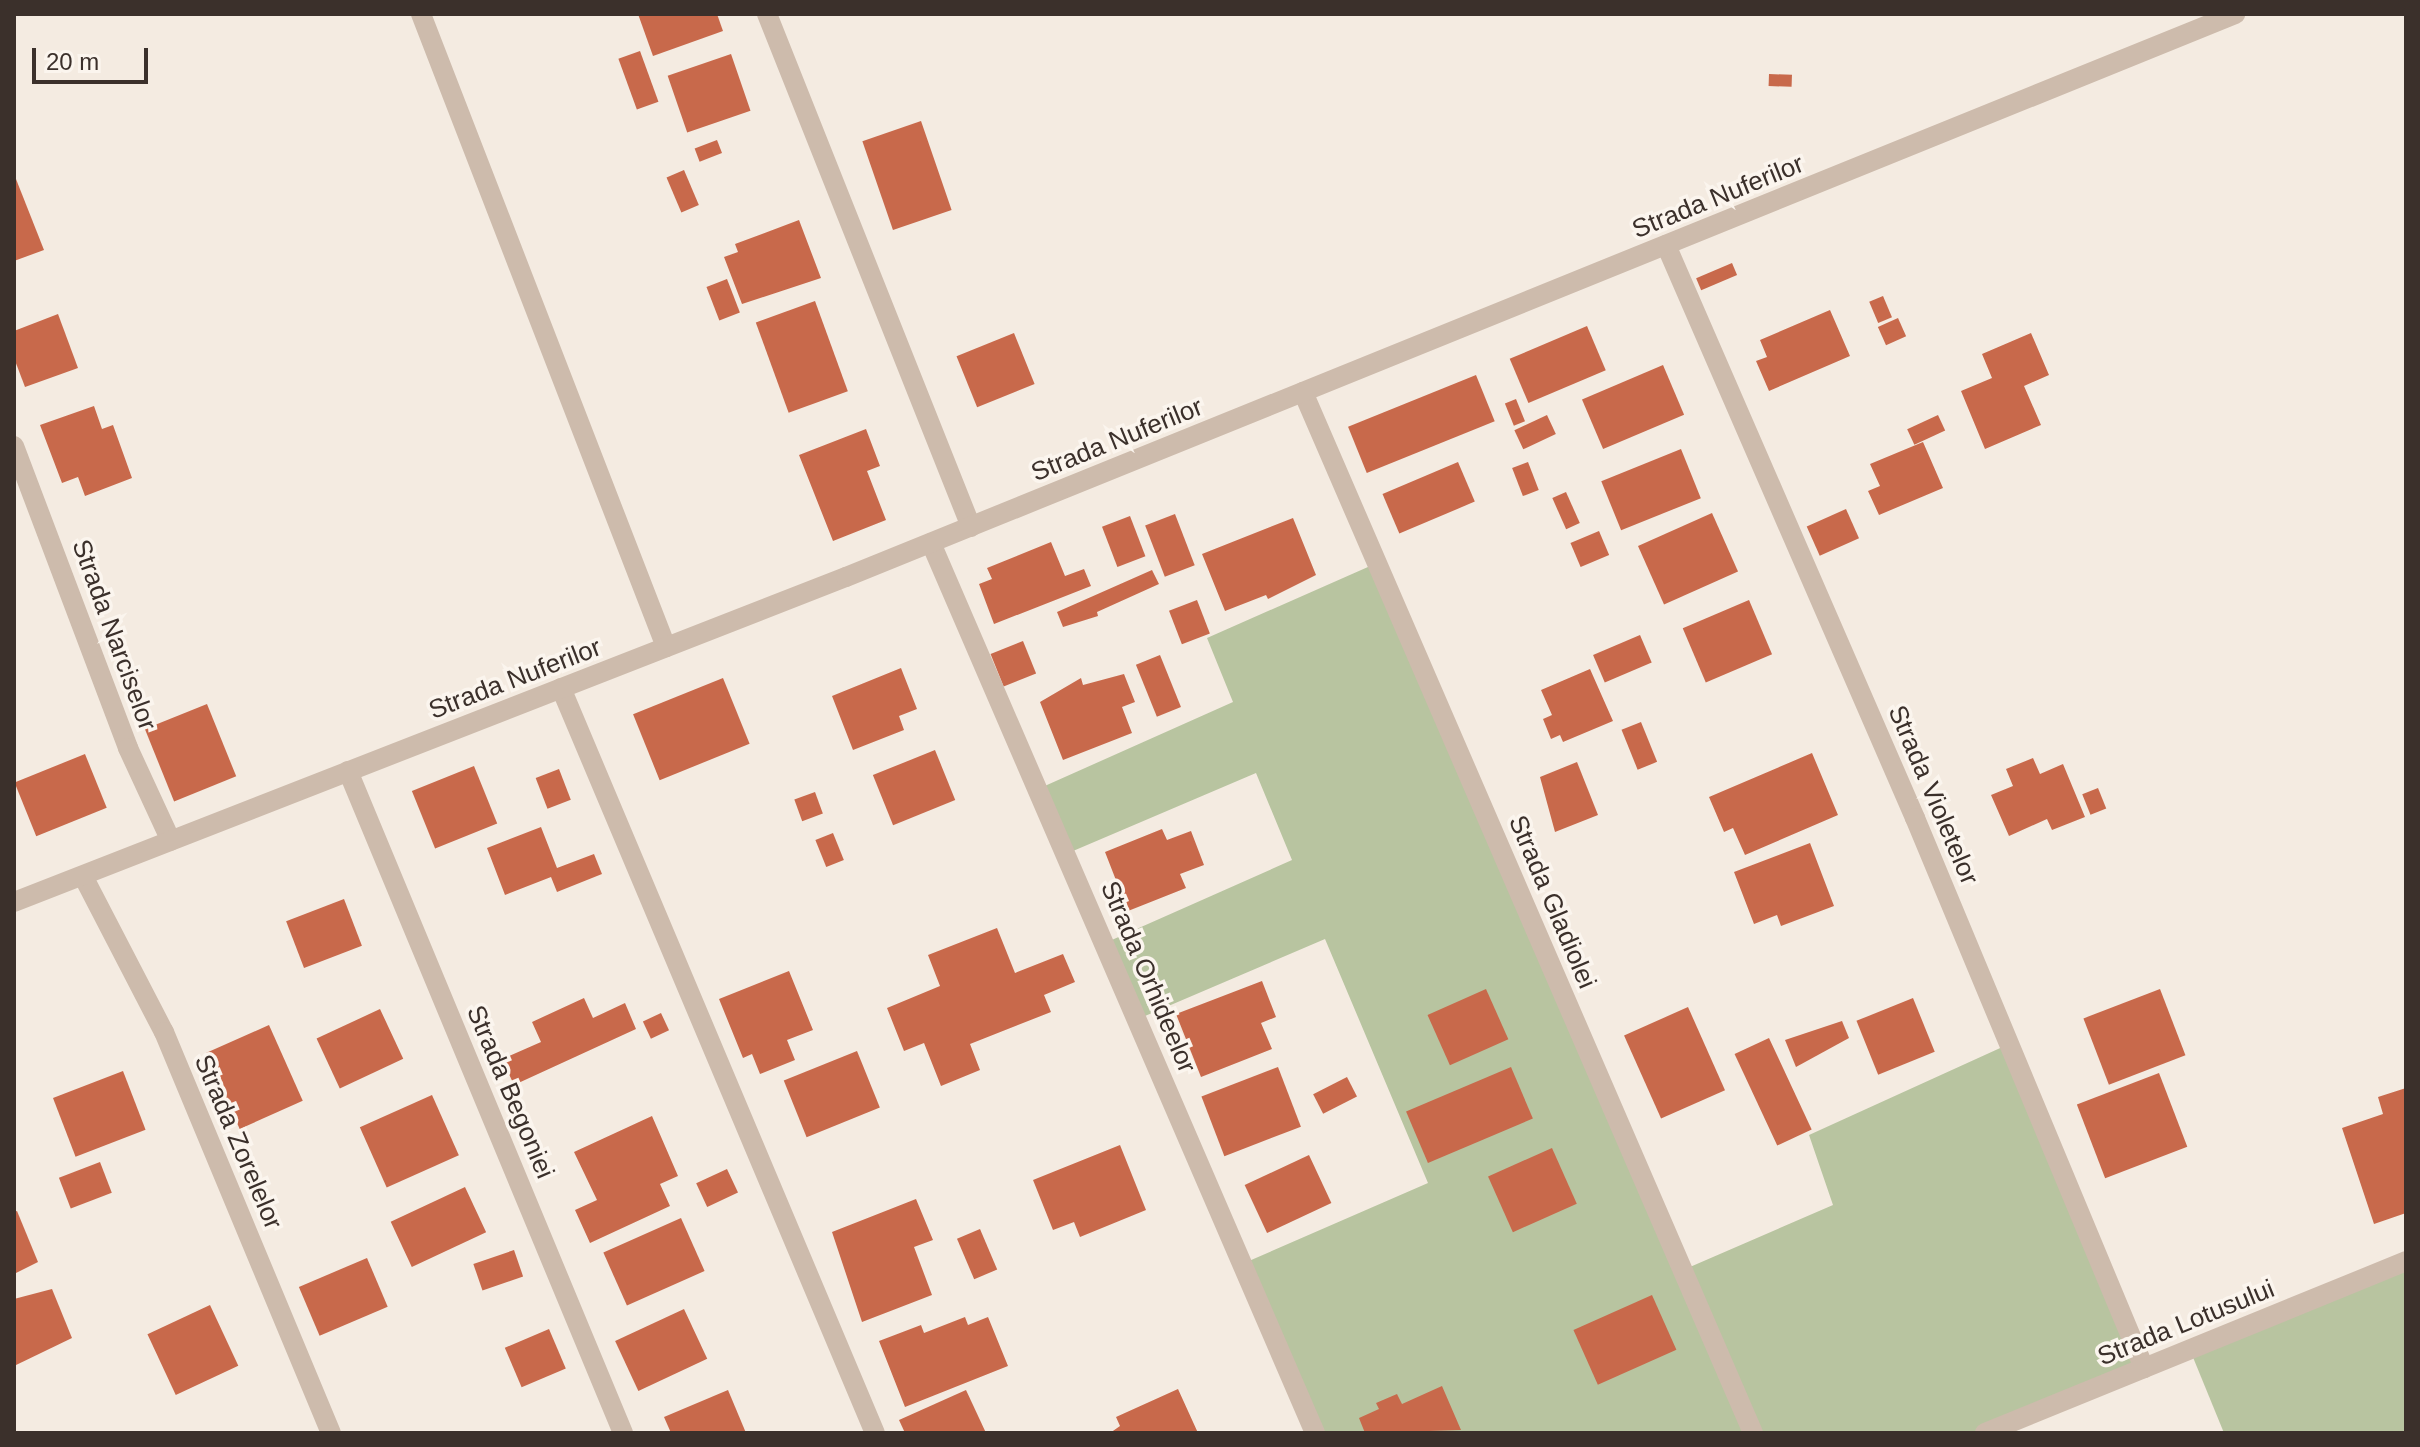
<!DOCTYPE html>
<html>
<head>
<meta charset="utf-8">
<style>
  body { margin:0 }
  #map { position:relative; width:2420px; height:1447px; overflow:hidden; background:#f4ebe1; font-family:Arial,sans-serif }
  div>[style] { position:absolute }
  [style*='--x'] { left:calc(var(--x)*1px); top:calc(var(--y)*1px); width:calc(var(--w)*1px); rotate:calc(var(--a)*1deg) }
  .green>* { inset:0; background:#b8c4a0 }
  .building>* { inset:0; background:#c8694b; transform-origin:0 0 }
  .street>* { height:20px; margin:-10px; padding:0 10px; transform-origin:10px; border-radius:10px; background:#cdbbac }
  span { translate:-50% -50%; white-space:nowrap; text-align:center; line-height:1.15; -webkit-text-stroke:7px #fbf5ee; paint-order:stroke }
  .street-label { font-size:26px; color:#3b302b }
  .frame { position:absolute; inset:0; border:16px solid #3b302b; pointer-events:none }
  .scale { position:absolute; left:32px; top:48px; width:116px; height:36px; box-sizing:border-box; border:4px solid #3b302b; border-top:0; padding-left:10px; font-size:24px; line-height:28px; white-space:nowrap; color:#3b302b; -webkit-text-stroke:6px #fbf5ee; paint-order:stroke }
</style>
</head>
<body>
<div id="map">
  <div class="green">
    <i style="clip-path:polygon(1377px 563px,1683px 1270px,1833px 1205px,1809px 1135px,2009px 1044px,2144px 1368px,1985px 1433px,1315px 1433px,1242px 1264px,1428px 1183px,1325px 939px,1138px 1019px,1105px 943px,1292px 860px,1256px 773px,1066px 854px,1038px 789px,1233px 702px,1207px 638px)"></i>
    <i style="clip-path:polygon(2406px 1261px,2406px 1433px,2224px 1433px,2190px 1350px)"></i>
  </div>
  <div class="building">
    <i style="clip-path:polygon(638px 14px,717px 14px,723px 31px,653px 56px)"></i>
    <i style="left:640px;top:51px;width:54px;height:23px;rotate:70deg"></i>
    <i style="left:731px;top:54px;width:60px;height:67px;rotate:71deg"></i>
    <i style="left:1769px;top:74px;width:23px;height:12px;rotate:2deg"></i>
    <i style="left:921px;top:121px;width:94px;height:62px;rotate:71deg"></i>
    <i style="left:717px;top:140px;width:14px;height:24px;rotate:69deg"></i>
    <i style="left:684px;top:170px;width:38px;height:19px;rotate:67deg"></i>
    <i style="clip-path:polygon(14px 174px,44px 250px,14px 261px)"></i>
    <i style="clip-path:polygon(799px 220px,821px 278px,742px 304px,724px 257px,738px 252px,735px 244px)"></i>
    <i style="left:1732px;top:263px;width:13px;height:39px;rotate:67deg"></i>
    <i style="left:727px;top:279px;width:36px;height:22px;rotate:69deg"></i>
    <i style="left:1883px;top:296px;width:23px;height:15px;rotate:67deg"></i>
    <i style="left:815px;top:301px;width:96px;height:63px;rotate:70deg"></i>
    <i style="clip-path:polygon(1830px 310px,1850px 356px,1769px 391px,1756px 361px,1767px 357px,1760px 340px)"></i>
    <i style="clip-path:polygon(58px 314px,78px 368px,25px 387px,14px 358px,14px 331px)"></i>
    <i style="left:1898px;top:318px;width:20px;height:22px;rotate:66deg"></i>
    <i style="left:1587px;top:326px;width:48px;height:84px;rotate:67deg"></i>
    <i style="left:1014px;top:333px;width:55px;height:62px;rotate:68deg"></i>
    <i style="clip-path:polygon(2031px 333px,2049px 375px,2024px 386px,2041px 425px,1985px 449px,1961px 391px,1992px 378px,1982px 354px)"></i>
    <i style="left:1663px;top:365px;width:54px;height:88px;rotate:67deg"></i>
    <i style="left:1476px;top:375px;width:50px;height:138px;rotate:68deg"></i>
    <i style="left:1516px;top:399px;width:24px;height:12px;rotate:68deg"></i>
    <i style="clip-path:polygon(94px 406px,102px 429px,113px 425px,132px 478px,85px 496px,78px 477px,62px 483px,40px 425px)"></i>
    <i style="left:1547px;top:415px;width:21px;height:36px;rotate:65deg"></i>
    <i style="left:1938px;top:415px;width:17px;height:34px;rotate:65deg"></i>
    <i style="clip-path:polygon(866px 429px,880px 466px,867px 471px,886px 520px,833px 541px,799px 455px)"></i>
    <i style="clip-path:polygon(1923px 442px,1943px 488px,1879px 515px,1868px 491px,1880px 486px,1870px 464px)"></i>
    <i style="left:1681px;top:449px;width:53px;height:86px;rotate:68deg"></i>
    <i style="left:1458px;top:462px;width:43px;height:82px;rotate:67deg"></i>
    <i style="left:1528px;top:462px;width:30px;height:17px;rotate:69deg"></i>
    <i style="left:1566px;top:492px;width:34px;height:15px;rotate:66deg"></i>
    <i style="left:1846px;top:509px;width:32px;height:43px;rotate:66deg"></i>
    <i style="left:1712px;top:513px;width:64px;height:81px;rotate:66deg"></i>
    <i style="left:1175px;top:514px;width:55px;height:32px;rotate:69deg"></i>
    <i style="left:1130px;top:516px;width:43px;height:30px;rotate:69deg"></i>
    <i style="clip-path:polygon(1293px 518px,1316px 575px,1268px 599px,1266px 595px,1225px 611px,1202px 554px)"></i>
    <i style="left:1599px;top:531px;width:26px;height:31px;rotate:67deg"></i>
    <i style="clip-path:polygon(1051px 542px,1065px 576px,1084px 569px,1091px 586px,994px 624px,979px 584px,992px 579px,987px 568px)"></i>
    <i style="clip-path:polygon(1152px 570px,1159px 584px,1097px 612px,1098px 616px,1063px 627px,1057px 612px)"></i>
    <i style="left:1197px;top:600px;width:36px;height:30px;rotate:69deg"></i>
    <i style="left:1749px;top:600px;width:59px;height:72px;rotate:67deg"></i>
    <i style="left:1640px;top:635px;width:30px;height:51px;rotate:67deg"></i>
    <i style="left:1023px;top:641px;width:35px;height:35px;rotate:68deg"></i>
    <i style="left:1160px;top:655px;width:56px;height:26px;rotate:68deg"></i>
    <i style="clip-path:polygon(901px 668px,917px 709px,899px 716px,904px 730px,853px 750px,832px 696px)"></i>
    <i style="clip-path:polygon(1590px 669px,1613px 721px,1563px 742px,1560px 735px,1551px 739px,1543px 719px,1552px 715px,1541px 690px)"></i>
    <i style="clip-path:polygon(1124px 674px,1135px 702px,1122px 707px,1132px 733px,1063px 760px,1040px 702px,1081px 678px,1083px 685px)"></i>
    <i style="left:723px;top:678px;width:71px;height:97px;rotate:68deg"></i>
    <i style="left:207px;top:704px;width:78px;height:67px;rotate:68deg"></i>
    <i style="left:1641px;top:722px;width:43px;height:21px;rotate:68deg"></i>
    <i style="left:935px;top:750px;width:54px;height:67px;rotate:68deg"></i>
    <i style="clip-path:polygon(1812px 753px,1838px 815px,1745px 855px,1733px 828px,1724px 832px,1709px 797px)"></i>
    <i style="left:85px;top:754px;width:58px;height:76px;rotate:68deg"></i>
    <i style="clip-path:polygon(2033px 758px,2040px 774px,2063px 764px,2085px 817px,2052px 830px,2047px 819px,2009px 836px,1991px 795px,2013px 786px,2006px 769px)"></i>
    <i style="clip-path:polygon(1577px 762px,1598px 815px,1555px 832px,1540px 777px)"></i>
    <i style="left:474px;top:766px;width:62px;height:67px;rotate:68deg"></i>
    <i style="left:559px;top:769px;width:33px;height:25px;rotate:69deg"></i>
    <i style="left:2098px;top:788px;width:22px;height:17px;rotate:68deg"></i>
    <i style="left:815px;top:792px;width:23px;height:22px;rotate:70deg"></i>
    <i style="clip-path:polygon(541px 827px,557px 868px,594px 854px,602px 874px,557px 892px,551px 877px,505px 895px,487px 848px)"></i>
    <i style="clip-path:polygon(1162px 829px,1167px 840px,1191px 831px,1204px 865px,1180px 874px,1186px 888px,1128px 911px,1105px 852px)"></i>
    <i style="left:833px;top:833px;width:29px;height:19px;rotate:68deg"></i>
    <i style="clip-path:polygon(1810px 843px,1834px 906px,1781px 926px,1777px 915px,1754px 924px,1734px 872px)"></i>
    <i style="left:344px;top:899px;width:50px;height:62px;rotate:69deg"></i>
    <i style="clip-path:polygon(997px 928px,1015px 973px,1063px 954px,1075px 982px,1044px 995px,1051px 1012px,970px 1044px,980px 1070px,941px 1086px,924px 1043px,904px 1051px,887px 1008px,940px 986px,928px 955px)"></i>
    <i style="clip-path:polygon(789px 971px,813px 1030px,787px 1040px,795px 1060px,760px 1074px,752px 1054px,743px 1058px,719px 999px)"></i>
    <i style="clip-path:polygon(1262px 981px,1276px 1017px,1261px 1023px,1272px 1049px,1201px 1077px,1176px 1014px)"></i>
    <i style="left:1486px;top:989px;width:55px;height:64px;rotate:66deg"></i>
    <i style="left:2160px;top:989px;width:71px;height:82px;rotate:69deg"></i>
    <i style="clip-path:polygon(584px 998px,593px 1018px,625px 1003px,636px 1029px,514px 1085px,502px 1059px,541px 1042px,532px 1022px)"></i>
    <i style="left:1913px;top:998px;width:58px;height:61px;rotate:68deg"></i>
    <i style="left:1688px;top:1007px;width:91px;height:70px;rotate:66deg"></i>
    <i style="left:380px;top:1009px;width:55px;height:70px;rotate:65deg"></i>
    <i style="left:661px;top:1013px;width:19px;height:20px;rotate:65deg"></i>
    <i style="clip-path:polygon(1842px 1021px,1849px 1038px,1796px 1067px,1785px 1040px)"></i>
    <i style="left:269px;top:1025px;width:83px;height:69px;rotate:66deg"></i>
    <i style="left:1769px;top:1038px;width:101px;height:38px;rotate:65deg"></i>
    <i style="left:857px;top:1051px;width:61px;height:79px;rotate:68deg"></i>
    <i style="left:1278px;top:1067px;width:64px;height:82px;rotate:69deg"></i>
    <i style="left:1511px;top:1067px;width:56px;height:114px;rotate:67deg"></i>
    <i style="left:123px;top:1071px;width:63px;height:75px;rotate:69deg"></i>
    <i style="left:2159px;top:1073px;width:79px;height:88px;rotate:69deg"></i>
    <i style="left:1347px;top:1077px;width:22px;height:38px;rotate:63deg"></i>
    <i style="clip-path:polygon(2406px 1088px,2406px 1213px,2374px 1224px,2342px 1128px,2383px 1114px,2378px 1097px)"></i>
    <i style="left:432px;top:1095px;width:66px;height:79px;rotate:66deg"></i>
    <i style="clip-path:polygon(652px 1116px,678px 1176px,660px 1184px,670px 1206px,590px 1243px,575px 1210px,597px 1200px,574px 1152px)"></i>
    <i style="clip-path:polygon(1120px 1145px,1146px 1210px,1080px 1237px,1074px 1222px,1053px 1230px,1033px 1180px)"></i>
    <i style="left:1552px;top:1148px;width:61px;height:70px;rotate:66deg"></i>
    <i style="left:1309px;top:1155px;width:53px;height:71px;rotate:65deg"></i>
    <i style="left:100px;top:1162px;width:33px;height:44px;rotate:69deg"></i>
    <i style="left:727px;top:1169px;width:26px;height:34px;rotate:65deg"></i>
    <i style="left:465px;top:1187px;width:50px;height:82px;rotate:65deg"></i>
    <i style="clip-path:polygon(916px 1199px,933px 1240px,914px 1247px,932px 1295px,862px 1322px,832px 1232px)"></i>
    <i style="clip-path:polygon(17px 1211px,38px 1262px,14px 1274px,14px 1212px)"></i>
    <i style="left:681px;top:1218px;width:58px;height:85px;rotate:66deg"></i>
    <i style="left:980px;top:1229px;width:44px;height:25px;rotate:67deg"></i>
    <i style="left:514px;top:1250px;width:28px;height:43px;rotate:71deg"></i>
    <i style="left:367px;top:1258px;width:53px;height:74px;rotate:67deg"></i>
    <i style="clip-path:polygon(52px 1289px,72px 1338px,14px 1366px,14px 1299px)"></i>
    <i style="left:1652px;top:1295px;width:60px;height:86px;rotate:66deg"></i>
    <i style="left:210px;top:1305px;width:67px;height:69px;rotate:65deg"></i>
    <i style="left:684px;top:1309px;width:55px;height:76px;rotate:65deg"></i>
    <i style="clip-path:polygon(965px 1317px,968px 1325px,988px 1317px,1008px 1366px,905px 1407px,879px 1341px,921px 1325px,924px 1333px)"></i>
    <i style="left:549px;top:1329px;width:43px;height:48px;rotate:67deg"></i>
    <i style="clip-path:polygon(1442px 1386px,1461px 1430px,1365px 1433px,1359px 1418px,1379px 1409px,1376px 1403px,1397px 1394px,1402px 1404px)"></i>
    <i style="clip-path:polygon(1178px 1389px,1198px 1433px,1110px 1433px,1120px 1426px,1116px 1417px)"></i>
    <i style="clip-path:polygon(728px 1390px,746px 1433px,671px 1433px,664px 1417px)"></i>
    <i style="clip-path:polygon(966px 1390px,986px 1433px,905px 1433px,899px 1420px)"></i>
  </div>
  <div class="street">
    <i style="--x:421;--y:14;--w:679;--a:68.84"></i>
    <i style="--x:767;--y:14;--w:552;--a:68.31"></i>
    <i style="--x:1666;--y:245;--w:625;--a:66.51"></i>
    <i style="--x:1915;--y:818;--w:596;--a:67.39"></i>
    <i style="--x:1303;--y:392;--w:1134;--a:66.62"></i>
    <i style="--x:14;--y:446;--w:323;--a:69.3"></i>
    <i style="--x:128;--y:748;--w:102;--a:65.2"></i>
    <i style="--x:931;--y:543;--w:969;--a:66.66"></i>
    <i style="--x:561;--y:688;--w:808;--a:67.15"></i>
    <i style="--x:348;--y:771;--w:717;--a:67.44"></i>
    <i style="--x:83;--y:876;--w:176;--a:62.6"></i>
    <i style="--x:164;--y:1032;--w:434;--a:67.4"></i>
    <i style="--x:14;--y:902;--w:893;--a:-21.34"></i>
    <i style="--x:846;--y:577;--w:1499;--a:-22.06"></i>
    <i style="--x:1985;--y:1433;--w:455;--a:-22.2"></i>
  </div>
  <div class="street-label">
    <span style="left:1718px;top:197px;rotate:-22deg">Strada Nuferilor</span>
    <span style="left:1117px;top:440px;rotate:-22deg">Strada Nuferilor</span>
    <span style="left:114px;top:635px;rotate:70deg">Strada Narciselor</span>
    <span style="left:515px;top:679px;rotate:-21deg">Strada Nuferilor</span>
    <span style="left:1933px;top:795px;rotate:67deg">Strada Violetelor</span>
    <span style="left:1552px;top:902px;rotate:67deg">Strada Gladiolei</span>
    <span style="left:1148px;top:977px;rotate:67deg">Strada Orhideelor</span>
    <span style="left:510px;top:1092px;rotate:67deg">Strada Begoniei</span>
    <span style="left:238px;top:1142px;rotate:67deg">Strada Zorelelor</span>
    <span style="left:2186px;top:1323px;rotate:-22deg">Strada Lotusului</span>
  </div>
  <div class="frame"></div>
  <div class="scale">20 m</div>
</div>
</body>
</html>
